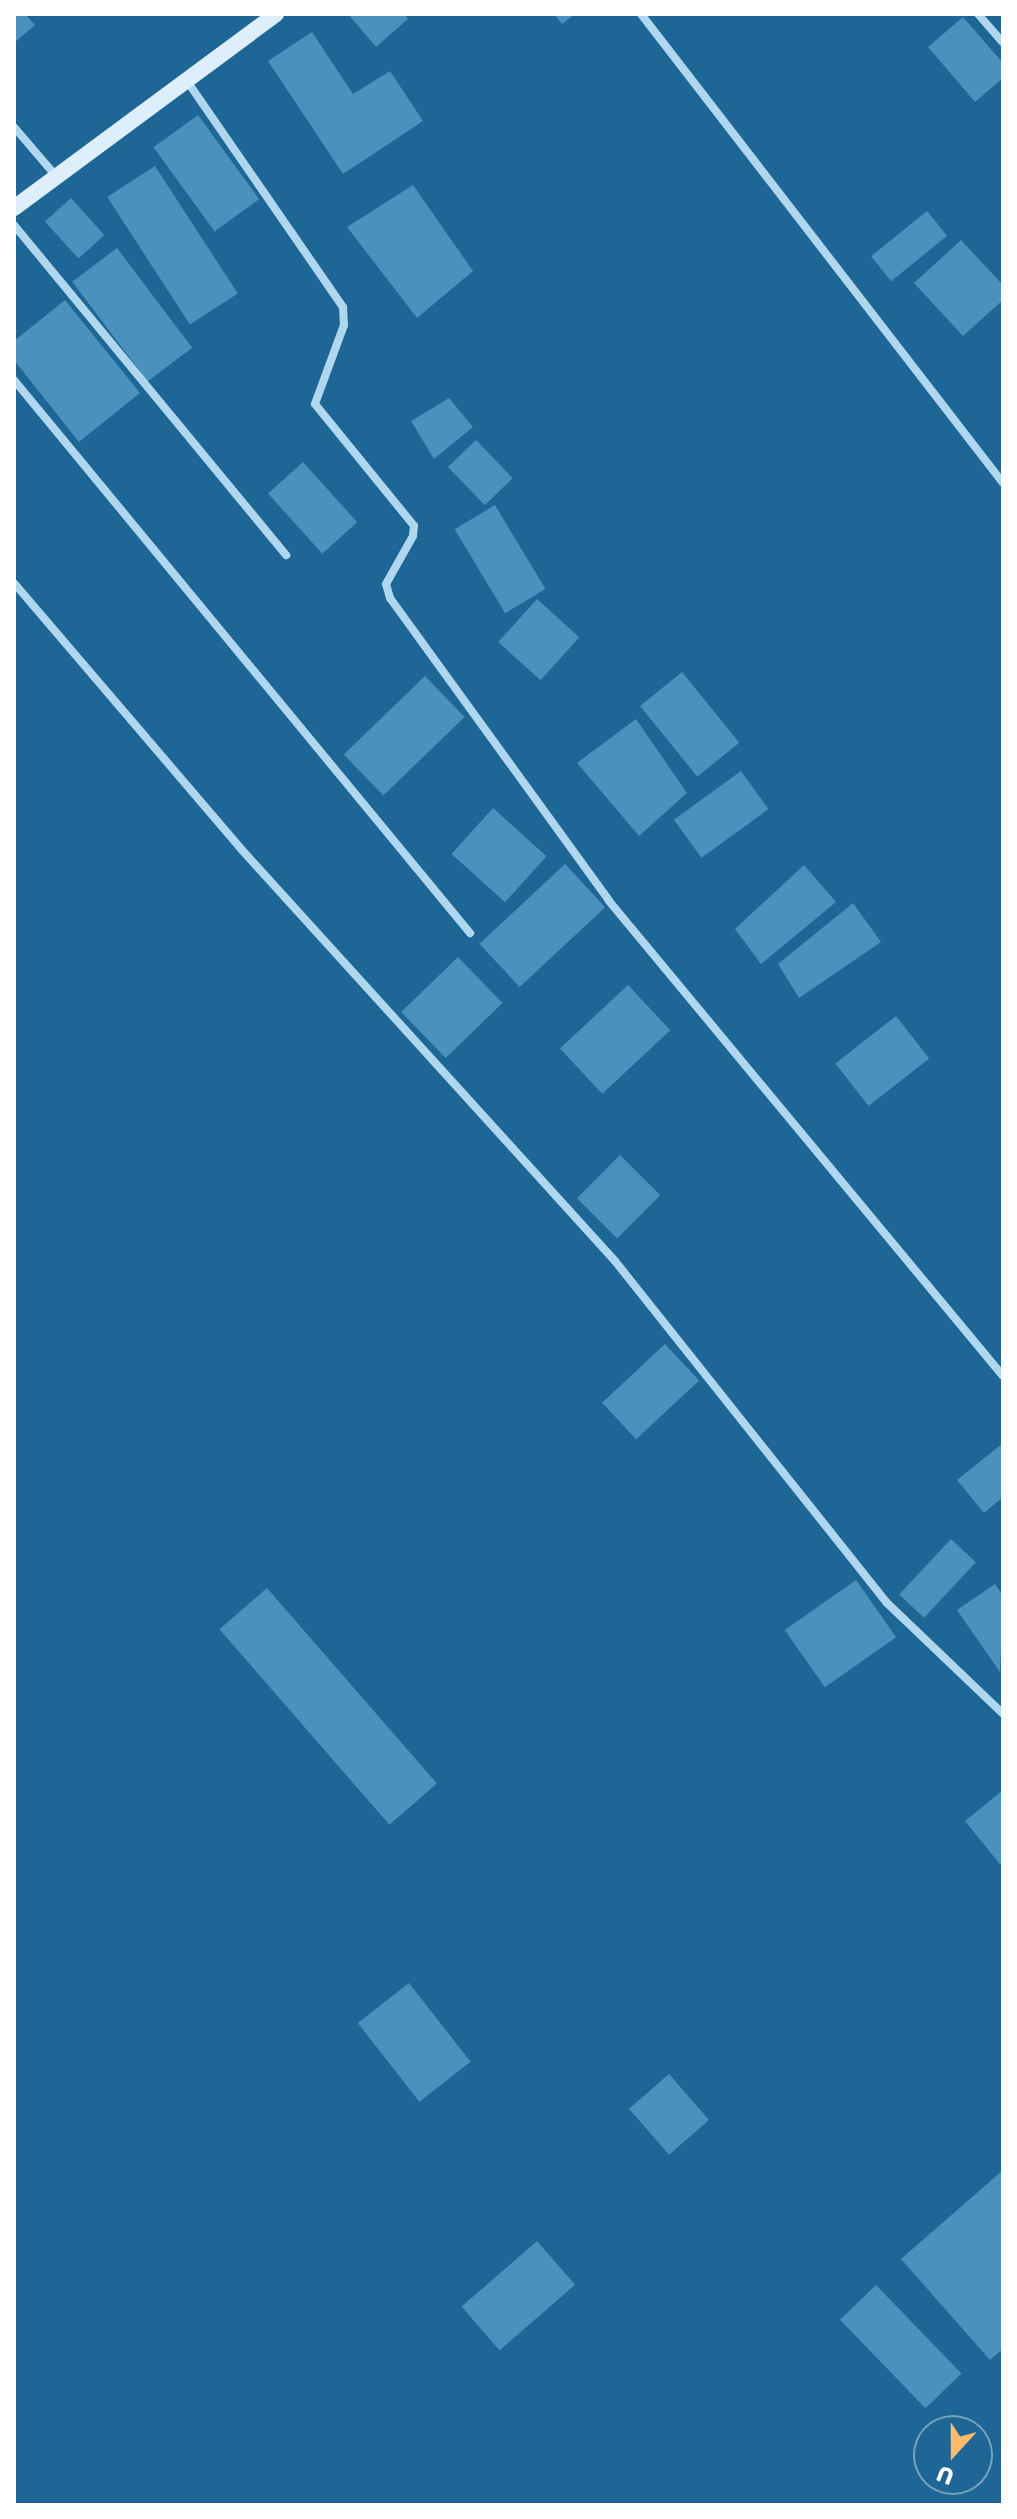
<!DOCTYPE html>
<html>
<head>
<meta charset="utf-8">
<style>
  body { margin:0 }
  #map { position:relative; width:1017px; height:2519px; overflow:hidden; background:#1d6695; font-family:"Golos Text",sans-serif }
  div>[style] { position:absolute }
  [style*='--x'] { left:calc(var(--x)*1px); top:calc(var(--y)*1px); width:calc(var(--w)*1px); rotate:calc(var(--a)*1deg) }
  .building>* { inset:0; background:#4a91bd; transform-origin:0 0 }
  .minor>* { height:8px; margin:-4px; padding:0 4px; transform-origin:4px; border-radius:4px; background:#afd7ef }
  .secondary>* { height:16px; margin:-8px; padding:0 8px; transform-origin:8px; border-radius:8px; background:#ddeffb }
  span { translate:-50% -50%; white-space:nowrap; text-align:center; line-height:1.15; -webkit-text-stroke:7px #1d6695; paint-order:stroke }
  .frame { position:absolute; inset:0; border:16px solid #fff; pointer-events:none }
  .north { position:absolute; left:913px; top:2415px; width:80px; height:80px; box-sizing:border-box; background:#1d6695; border:2px solid #77a3bf; border-radius:50%; rotate:201deg; font-size:22px; font-weight:700; line-height:32px; text-align:center; color:#fff }
  .north::after { content:''; display:block; margin:auto; width:28px; height:36px; background:#ffbc6e; clip-path:polygon(50% 0,100% 100%,50% 72%,0 100%) }
</style>
</head>
<body>
<div id="map">
  <div class="building">
    <i style="clip-path:polygon(14px 14px,25px 14px,35px 25px,14px 43px)"></i>
    <i style="clip-path:polygon(348px 14px,404px 14px,408px 19px,376px 47px)"></i>
    <i style="clip-path:polygon(554px 14px,575px 14px,562px 24px)"></i>
    <i style="clip-path:polygon(963px 17px,1003px 63px,1003px 78px,975px 102px,928px 47px)"></i>
    <i style="clip-path:polygon(312px 32px,353px 94px,390px 71px,423px 121px,343px 174px,268px 61px)"></i>
    <i style="left:198px;top:115px;width:104px;height:55px;rotate:54deg"></i>
    <i style="left:155px;top:166px;width:152px;height:57px;rotate:57deg"></i>
    <i style="clip-path:polygon(413px 185px,473px 271px,417px 318px,347px 227px)"></i>
    <i style="left:71px;top:198px;width:50px;height:35px;rotate:48deg"></i>
    <i style="left:927px;top:211px;width:32px;height:72px;rotate:51deg"></i>
    <i style="clip-path:polygon(961px 240px,1003px 285px,1003px 300px,963px 336px,914px 283px)"></i>
    <i style="left:117px;top:248px;width:125px;height:56px;rotate:53deg"></i>
    <i style="clip-path:polygon(65px 300px,140px 393px,79px 442px,14px 360px,14px 341px)"></i>
    <i style="clip-path:polygon(449px 398px,473px 427px,434px 459px,411px 421px)"></i>
    <i style="left:476px;top:440px;width:53px;height:39px;rotate:46deg"></i>
    <i style="left:303px;top:462px;width:81px;height:47px;rotate:48deg"></i>
    <i style="left:495px;top:505px;width:98px;height:47px;rotate:59deg"></i>
    <i style="left:537px;top:599px;width:57px;height:58px;rotate:42deg"></i>
    <i style="left:682px;top:672px;width:91px;height:54px;rotate:51deg"></i>
    <i style="left:425px;top:676px;width:57px;height:113px;rotate:46deg"></i>
    <i style="clip-path:polygon(636px 719px,687px 793px,639px 836px,577px 763px)"></i>
    <i style="left:741px;top:771px;width:47px;height:83px;rotate:54deg"></i>
    <i style="left:493px;top:808px;width:72px;height:62px;rotate:42deg"></i>
    <i style="left:565px;top:864px;width:59px;height:117px;rotate:47deg"></i>
    <i style="clip-path:polygon(804px 865px,836px 902px,761px 964px,735px 929px)"></i>
    <i style="clip-path:polygon(853px 903px,881px 942px,799px 998px,778px 964px)"></i>
    <i style="left:458px;top:957px;width:64px;height:79px;rotate:46deg"></i>
    <i style="left:628px;top:985px;width:62px;height:93px;rotate:47deg"></i>
    <i style="left:896px;top:1016px;width:54px;height:77px;rotate:52deg"></i>
    <i style="left:620px;top:1155px;width:57px;height:61px;rotate:45deg"></i>
    <i style="left:665px;top:1344px;width:50px;height:86px;rotate:47deg"></i>
    <i style="clip-path:polygon(1003px 1443px,1003px 1497px,984px 1513px,957px 1480px)"></i>
    <i style="left:951px;top:1539px;width:34px;height:76px;rotate:43deg"></i>
    <i style="left:856px;top:1580px;width:70px;height:87px;rotate:55deg"></i>
    <i style="clip-path:polygon(995px 1584px,1003px 1596px,1000px 1672px,957px 1610px)"></i>
    <i style="left:267px;top:1588px;width:259px;height:63px;rotate:49deg"></i>
    <i style="clip-path:polygon(1003px 1790px,1003px 1868px,965px 1821px)"></i>
    <i style="left:409px;top:1983px;width:100px;height:65px;rotate:52deg"></i>
    <i style="left:669px;top:2074px;width:61px;height:53px;rotate:49deg"></i>
    <i style="clip-path:polygon(1003px 2170px,1003px 2349px,990px 2360px,901px 2259px)"></i>
    <i style="left:537px;top:2241px;width:58px;height:100px;rotate:49deg"></i>
    <i style="left:876px;top:2285px;width:123px;height:50px;rotate:46deg"></i>
  </div>
  <div class="minor">
    <i style="--x:641;--y:14;--w:592;--a:52.34"></i>
    <i style="--x:978;--y:14;--w:38;--a:49"></i>
    <i style="--x:187;--y:81;--w:275;--a:55.4"></i>
    <i style="--x:343;--y:307;--w:18;--a:87"></i>
    <i style="--x:344;--y:325;--w:84;--a:110.2"></i>
    <i style="--x:315;--y:404;--w:157;--a:50.9"></i>
    <i style="--x:414;--y:526;--w:10;--a:96"></i>
    <i style="--x:413;--y:536;--w:55;--a:119.4"></i>
    <i style="--x:386;--y:584;--w:15;--a:74"></i>
    <i style="--x:390;--y:598;--w:374;--a:54.1"></i>
    <i style="--x:609;--y:901;--w:617;--a:50.33"></i>
    <i style="--x:14;--y:127;--w:65;--a:49.4"></i>
    <i style="--x:14;--y:225;--w:428;--a:50.5"></i>
    <i style="--x:14;--y:380;--w:717;--a:50.49"></i>
    <i style="--x:14;--y:583;--w:351;--a:49.5"></i>
    <i style="--x:242;--y:850;--w:555;--a:47.77"></i>
    <i style="--x:615;--y:1261;--w:436;--a:51.5"></i>
    <i style="--x:886;--y:1602;--w:162;--a:43.7"></i>
  </div>
  <div class="secondary">
    <i style="--x:14;--y:208;--w:326;--a:-36.5"></i>
  </div>
  <div class="frame"></div>
  <div class="north">U</div>
</div>
</body>
</html>
